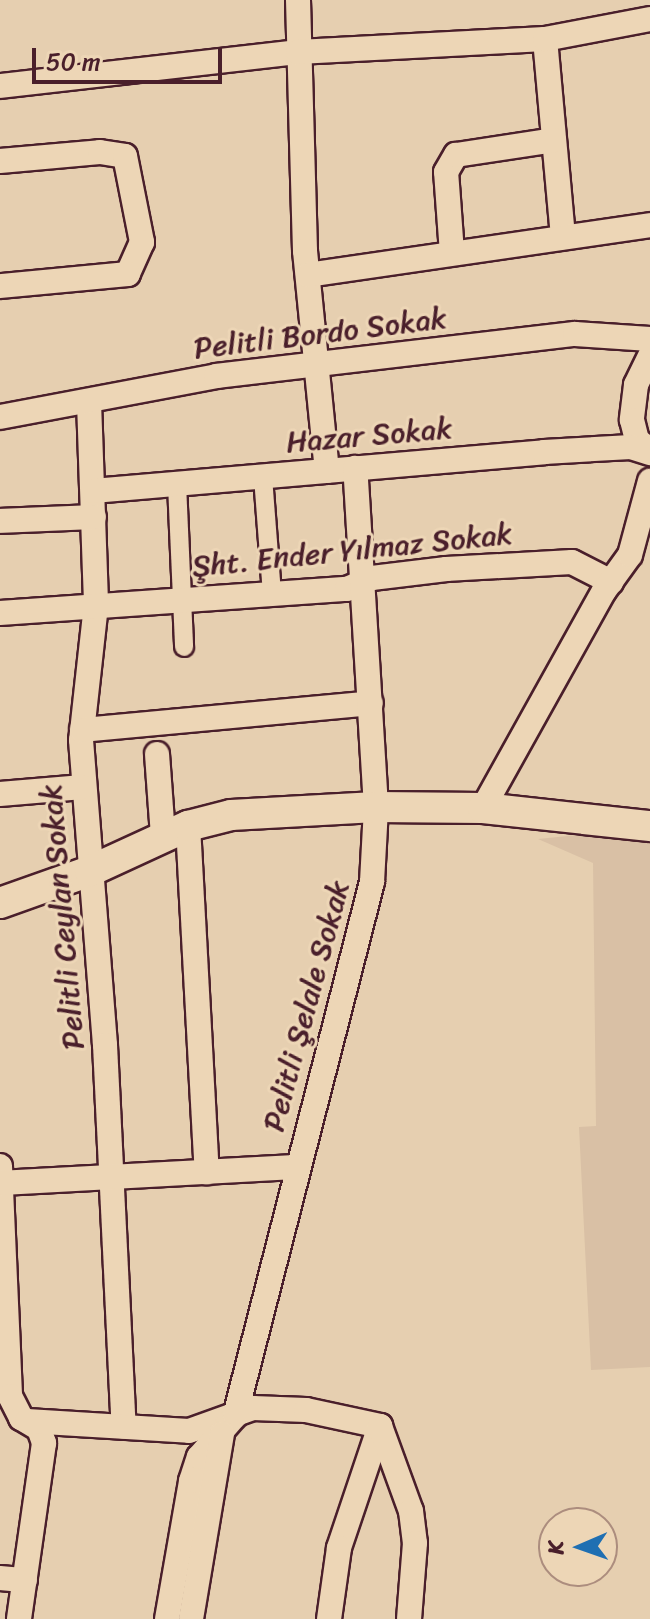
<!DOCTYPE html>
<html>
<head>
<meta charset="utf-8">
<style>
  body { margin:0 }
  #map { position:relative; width:650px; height:1619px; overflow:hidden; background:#e6cfb0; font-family:Sriracha,sans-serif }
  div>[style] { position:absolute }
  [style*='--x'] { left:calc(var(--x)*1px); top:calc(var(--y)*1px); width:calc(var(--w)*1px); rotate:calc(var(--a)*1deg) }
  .built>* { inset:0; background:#d9c0a5 }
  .roads { filter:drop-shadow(2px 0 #4a1f2b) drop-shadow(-2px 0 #4a1f2b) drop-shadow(0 2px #4a1f2b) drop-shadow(0 -2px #4a1f2b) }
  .pedestrian>* { height:18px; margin:-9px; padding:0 9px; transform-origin:9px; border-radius:9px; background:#edd6b6 }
  .minor>* { height:24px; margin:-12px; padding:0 12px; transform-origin:12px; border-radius:12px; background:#edd6b6 }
  .tertiary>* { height:30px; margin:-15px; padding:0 15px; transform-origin:15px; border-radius:15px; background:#edd6b6 }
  span { translate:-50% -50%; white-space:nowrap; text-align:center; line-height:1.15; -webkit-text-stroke:6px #edd6b6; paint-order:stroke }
  .street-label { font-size:30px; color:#4a1f2b }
  .north { position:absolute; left:538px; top:1507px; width:80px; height:80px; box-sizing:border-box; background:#edd6b6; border:2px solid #ac8d7e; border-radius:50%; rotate:268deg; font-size:22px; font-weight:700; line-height:32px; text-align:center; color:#4a1f2b }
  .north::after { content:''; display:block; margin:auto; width:28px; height:36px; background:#1f6fb2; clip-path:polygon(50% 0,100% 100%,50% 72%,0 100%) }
  .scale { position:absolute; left:32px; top:48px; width:190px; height:36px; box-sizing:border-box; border:4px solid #4a1f2b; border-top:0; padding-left:10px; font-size:24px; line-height:28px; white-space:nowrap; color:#4a1f2b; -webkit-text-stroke:6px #edd6b6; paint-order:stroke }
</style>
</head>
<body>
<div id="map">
  <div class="built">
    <i style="clip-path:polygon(587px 834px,650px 843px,650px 1367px,591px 1370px,579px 1127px,596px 1126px,593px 863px,538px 839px)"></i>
  </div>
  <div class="roads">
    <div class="pedestrian">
      <i style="--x:263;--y:477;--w:117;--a:85.6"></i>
      <i style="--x:177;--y:484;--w:163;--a:87.5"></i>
    </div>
    <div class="minor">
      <i style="--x:298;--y:0;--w:251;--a:88.4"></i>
      <i style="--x:305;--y:251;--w:221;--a:84.3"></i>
      <i style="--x:545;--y:39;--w:199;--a:84.8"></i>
      <i style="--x:0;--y:86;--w:300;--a:-6.5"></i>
      <i style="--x:298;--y:52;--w:247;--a:-3"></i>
      <i style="--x:545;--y:39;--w:107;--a:-10.8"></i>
      <i style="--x:0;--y:161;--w:100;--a:-5.1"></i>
      <i style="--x:100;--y:152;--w:25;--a:9"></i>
      <i style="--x:125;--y:156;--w:88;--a:78.8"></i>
      <i style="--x:142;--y:242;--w:35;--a:114"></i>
      <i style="--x:128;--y:274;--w:129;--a:174.6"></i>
      <i style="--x:452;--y:253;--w:81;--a:-94.2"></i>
      <i style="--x:446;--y:172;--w:20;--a:-60"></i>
      <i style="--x:456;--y:155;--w:99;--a:-8.7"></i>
      <i style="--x:308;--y:275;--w:346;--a:-8.3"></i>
      <i style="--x:650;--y:356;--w:32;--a:116"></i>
      <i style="--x:636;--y:385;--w:35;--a:97"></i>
      <i style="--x:632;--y:420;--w:21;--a:76"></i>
      <i style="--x:637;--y:440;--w:16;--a:38"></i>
      <i style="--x:89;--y:402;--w:203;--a:88"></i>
      <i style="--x:96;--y:605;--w:136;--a:96.3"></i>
      <i style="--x:81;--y:740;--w:306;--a:85.5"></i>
      <i style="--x:105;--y:1045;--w:382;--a:87.2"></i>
      <i style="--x:0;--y:417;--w:220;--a:-10.7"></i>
      <i style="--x:216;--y:376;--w:361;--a:-6.7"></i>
      <i style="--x:575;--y:334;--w:75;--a:3.8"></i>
      <i style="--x:93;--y:491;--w:453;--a:-4.9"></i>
      <i style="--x:544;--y:452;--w:87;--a:-3.3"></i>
      <i style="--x:631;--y:447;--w:20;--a:18"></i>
      <i style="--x:0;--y:521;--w:94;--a:-2.4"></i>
      <i style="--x:0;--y:613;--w:348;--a:-4"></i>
      <i style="--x:347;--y:589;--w:27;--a:-24"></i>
      <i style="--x:372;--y:578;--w:75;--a:-6.9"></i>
      <i style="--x:446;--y:569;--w:126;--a:-3.2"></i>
      <i style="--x:572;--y:562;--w:44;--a:27.1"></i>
      <i style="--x:82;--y:730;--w:290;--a:-5.3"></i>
      <i style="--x:157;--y:754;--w:82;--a:85.8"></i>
      <i style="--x:0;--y:794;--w:83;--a:-4.8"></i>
      <i style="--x:483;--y:808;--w:248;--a:-60.9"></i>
      <i style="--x:604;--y:591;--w:44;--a:-54.2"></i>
      <i style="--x:630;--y:555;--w:77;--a:-74.9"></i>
      <i style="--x:188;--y:826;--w:347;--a:86.9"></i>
      <i style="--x:0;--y:1166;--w:230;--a:87.5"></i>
      <i style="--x:10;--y:1396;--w:25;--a:63"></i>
      <i style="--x:21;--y:1418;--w:21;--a:31"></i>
      <i style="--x:39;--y:1429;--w:15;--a:70"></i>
      <i style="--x:44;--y:1443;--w:178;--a:98.1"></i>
      <i style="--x:0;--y:1183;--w:297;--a:-3.1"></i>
      <i style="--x:27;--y:1421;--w:162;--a:3.5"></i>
      <i style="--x:189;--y:1431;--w:68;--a:-19.8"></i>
      <i style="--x:253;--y:1408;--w:53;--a:2.2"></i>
      <i style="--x:306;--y:1410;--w:76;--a:12.2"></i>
      <i style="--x:380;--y:1426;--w:129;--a:108.6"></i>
      <i style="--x:339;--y:1548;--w:72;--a:98"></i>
      <i style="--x:380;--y:1426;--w:90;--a:70"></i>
      <i style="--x:411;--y:1511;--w:32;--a:83"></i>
      <i style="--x:415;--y:1543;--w:76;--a:94.5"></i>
      <i style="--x:0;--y:1578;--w:25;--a:5"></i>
      <i style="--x:167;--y:1619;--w:140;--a:-80.1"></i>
      <i style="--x:191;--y:1481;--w:25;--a:-72"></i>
      <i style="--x:199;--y:1457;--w:55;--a:-48.7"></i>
      <i style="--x:235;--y:1416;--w:551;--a:-75.61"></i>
      <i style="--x:372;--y:882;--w:75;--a:-86.9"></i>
      <i style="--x:376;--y:807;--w:340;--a:-93.5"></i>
      <i style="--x:191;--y:1619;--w:188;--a:-80.5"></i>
    </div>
    <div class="tertiary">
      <i style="--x:0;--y:903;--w:96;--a:-19.6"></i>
      <i style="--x:90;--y:871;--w:108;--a:-24.7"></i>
      <i style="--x:188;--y:826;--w:44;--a:-14.3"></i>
      <i style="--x:231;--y:815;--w:145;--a:-3.2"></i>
      <i style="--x:376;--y:807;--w:107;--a:0.5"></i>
      <i style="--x:483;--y:808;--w:168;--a:6.2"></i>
    </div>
  </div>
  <div class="street-label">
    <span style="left:320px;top:333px;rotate:-7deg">Pelitli Bordo Sokak</span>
    <span style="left:369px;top:435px;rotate:-5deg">Hazar Sokak</span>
    <span style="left:352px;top:550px;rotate:-6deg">Şht. Ender Yılmaz Sokak</span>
    <span style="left:62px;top:917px;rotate:-95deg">Pelitli Ceylan Sokak</span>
    <span style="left:306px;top:1006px;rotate:-75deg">Pelitli Şelale Sokak</span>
  </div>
  <div class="north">K</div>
  <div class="scale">50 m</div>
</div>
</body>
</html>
